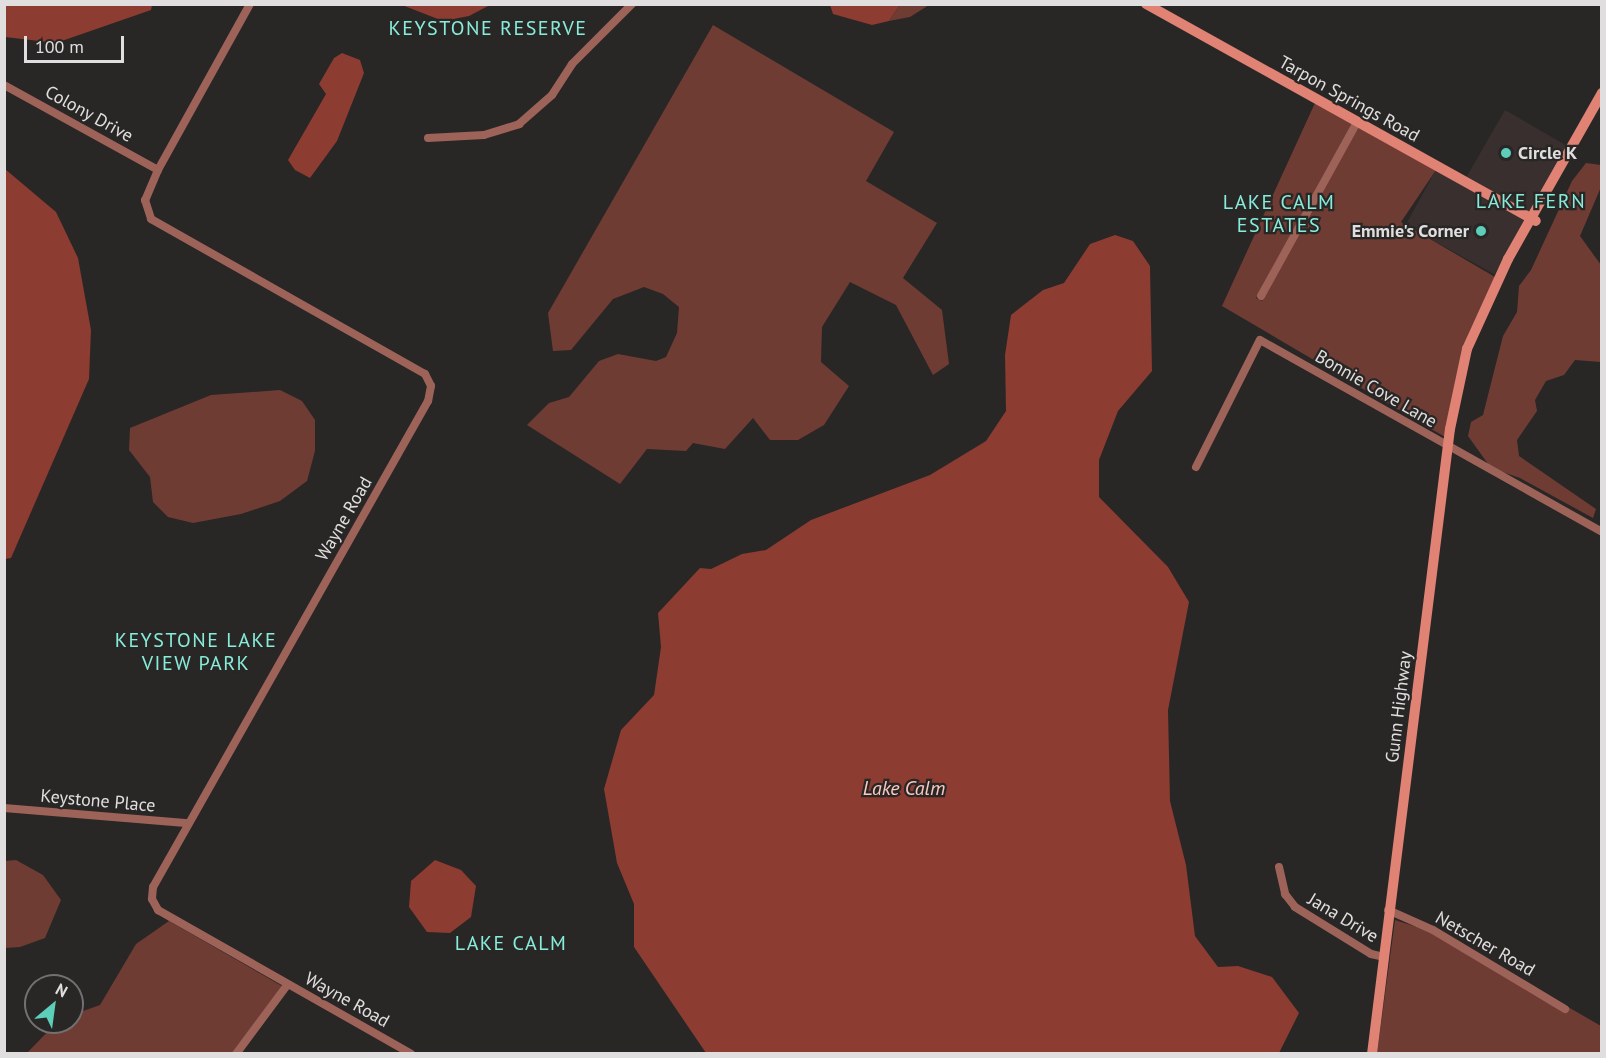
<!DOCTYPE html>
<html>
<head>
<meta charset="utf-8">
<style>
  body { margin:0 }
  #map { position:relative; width:1606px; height:1058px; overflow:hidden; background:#292626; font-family:"PT Sans",sans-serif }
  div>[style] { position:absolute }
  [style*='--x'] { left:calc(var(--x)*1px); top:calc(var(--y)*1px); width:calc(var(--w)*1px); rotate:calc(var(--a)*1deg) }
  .built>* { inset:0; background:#382f2e; transform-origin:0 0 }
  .green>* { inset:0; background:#6f3c34 }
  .water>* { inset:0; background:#8c3c30 }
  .minor>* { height:8px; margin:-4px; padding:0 4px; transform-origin:4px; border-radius:4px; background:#9d6359 }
  .secondary>* { height:10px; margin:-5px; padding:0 5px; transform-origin:5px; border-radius:5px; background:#e08374 }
  .dots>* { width:16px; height:16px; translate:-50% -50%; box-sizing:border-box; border:3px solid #292626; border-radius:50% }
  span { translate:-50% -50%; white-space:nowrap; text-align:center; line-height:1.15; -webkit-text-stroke:4.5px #292626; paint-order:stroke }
  .street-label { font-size:18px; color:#e0dede }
  .poi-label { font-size:18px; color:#e0dede; font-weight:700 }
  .left { translate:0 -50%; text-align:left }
  .right { translate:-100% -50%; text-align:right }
  .neighbourhood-label { font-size:20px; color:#87ecd9; letter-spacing:1.5px }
  .water-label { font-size:20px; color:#fac9c0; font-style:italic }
  .frame { position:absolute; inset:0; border:6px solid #e0dede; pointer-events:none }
  .north { position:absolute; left:24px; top:974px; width:60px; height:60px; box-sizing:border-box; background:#292626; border:2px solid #727070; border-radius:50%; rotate:29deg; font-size:16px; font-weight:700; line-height:24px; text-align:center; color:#e0dede }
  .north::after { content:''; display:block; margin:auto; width:21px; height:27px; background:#5cceba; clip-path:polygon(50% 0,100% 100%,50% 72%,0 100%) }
  .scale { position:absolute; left:24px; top:36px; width:100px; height:27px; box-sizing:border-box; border:3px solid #e0dede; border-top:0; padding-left:8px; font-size:18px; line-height:21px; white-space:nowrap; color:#e0dede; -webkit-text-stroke:4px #292626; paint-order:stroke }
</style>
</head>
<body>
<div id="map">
  <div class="built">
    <i style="left:1505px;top:110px;width:72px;height:77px;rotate:30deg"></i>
    <i style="left:1436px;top:170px;width:102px;height:63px;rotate:29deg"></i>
  </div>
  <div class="green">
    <i style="clip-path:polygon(900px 5px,929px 5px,910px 17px,889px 21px)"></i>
    <i style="clip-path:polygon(713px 25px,894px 132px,866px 181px,937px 223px,903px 278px,942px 310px,949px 364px,933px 375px,896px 305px,850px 282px,822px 327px,821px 362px,849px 386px,824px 425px,798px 440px,770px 440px,753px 418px,725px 449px,693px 443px,686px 451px,647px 449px,620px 484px,527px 425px,549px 403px,569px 397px,599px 361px,618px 354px,656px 361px,666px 357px,677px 333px,679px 307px,663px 294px,644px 287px,613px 299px,571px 350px,553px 351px,548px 313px)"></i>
    <i style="clip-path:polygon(1315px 103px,1352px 123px,1256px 298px,1262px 301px,1358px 127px,1436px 170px,1401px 222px,1495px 277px,1469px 333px,1445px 437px,1222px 306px)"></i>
    <i style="clip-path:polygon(1586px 163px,1601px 165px,1601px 187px,1580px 236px,1601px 265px,1601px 362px,1575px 360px,1564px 375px,1546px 381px,1535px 400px,1537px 411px,1517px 440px,1519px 456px,1596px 509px,1593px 518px,1520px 478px,1491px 468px,1468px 436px,1471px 422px,1483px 415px,1503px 336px,1517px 312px,1519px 286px,1531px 270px,1572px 181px)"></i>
    <i style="clip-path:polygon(280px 390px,302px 401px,315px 420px,315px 451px,307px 481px,280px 501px,241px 514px,193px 523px,168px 517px,153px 502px,150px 477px,129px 450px,130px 428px,211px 395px)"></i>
    <i style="clip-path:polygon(16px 860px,43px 875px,61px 900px,45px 938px,20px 947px,5px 948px,5px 861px)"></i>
    <i style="clip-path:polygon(1395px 920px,1445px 936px,1601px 1026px,1601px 1053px,1377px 1054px)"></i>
    <i style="clip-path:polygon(169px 921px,282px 986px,232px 1053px,26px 1054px,57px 1022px,72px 1022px,72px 1015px,100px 1005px,136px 944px)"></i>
  </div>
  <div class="water">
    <i style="clip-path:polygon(5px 4px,152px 4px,152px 5px,151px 10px,56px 43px,5px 37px)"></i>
    <i style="clip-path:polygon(402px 5px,490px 5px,469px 16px,443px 21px)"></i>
    <i style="clip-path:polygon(830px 5px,830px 4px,900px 5px,889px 21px,872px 25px,833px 14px)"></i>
    <i style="clip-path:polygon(342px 53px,360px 60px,364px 73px,337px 141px,310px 178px,295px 170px,288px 160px,326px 94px,319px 84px,334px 58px)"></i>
    <i style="clip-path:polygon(5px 169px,56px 212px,78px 258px,91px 330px,89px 379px,11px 558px,5px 559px)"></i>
    <i style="clip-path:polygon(1115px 235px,1133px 241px,1150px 266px,1152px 371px,1118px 411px,1099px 460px,1099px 497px,1168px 567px,1189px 602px,1168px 710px,1170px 801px,1186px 865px,1195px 936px,1218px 967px,1238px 966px,1272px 977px,1299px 1013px,1279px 1053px,706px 1053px,634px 947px,634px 904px,617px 863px,604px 789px,621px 730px,654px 695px,661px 647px,658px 613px,700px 568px,711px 569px,742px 554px,766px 550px,811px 520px,930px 475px,986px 441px,1006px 411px,1005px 355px,1011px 315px,1043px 290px,1064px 283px,1090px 244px)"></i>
    <i style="clip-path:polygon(435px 860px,461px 870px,476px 886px,471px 917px,450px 933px,427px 932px,409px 907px,411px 881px)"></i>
  </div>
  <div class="minor">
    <i style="--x:250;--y:4;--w:190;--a:119"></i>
    <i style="--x:158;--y:170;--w:33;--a:113"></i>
    <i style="--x:145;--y:200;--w:20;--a:72"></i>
    <i style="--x:151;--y:219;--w:315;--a:29.5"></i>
    <i style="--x:425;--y:374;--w:13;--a:63"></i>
    <i style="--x:431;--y:386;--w:15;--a:101"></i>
    <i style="--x:428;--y:401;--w:558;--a:119.5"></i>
    <i style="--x:153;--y:887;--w:12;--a:95"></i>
    <i style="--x:152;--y:899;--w:13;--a:61"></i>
    <i style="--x:158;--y:910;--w:291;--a:29.6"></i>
    <i style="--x:4;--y:85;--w:176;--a:28.9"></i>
    <i style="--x:428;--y:138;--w:56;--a:-3.1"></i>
    <i style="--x:484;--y:135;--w:37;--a:-17"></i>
    <i style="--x:519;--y:124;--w:44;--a:-41.3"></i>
    <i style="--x:552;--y:95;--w:37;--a:-57"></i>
    <i style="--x:572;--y:64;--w:85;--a:-45"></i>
    <i style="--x:1261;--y:296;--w:199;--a:-61.1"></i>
    <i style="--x:1196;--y:467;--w:142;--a:-63.3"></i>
    <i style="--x:1260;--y:340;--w:392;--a:29.3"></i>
    <i style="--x:4;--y:808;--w:185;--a:4.7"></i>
    <i style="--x:1279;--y:867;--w:28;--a:77"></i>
    <i style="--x:1285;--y:894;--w:16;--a:52"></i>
    <i style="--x:1295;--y:907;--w:89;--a:31.7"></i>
    <i style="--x:1371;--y:954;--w:13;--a:13"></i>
    <i style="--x:1388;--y:910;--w:49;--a:24"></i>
    <i style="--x:1433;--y:930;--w:154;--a:30.9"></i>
    <i style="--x:236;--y:1054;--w:87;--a:-53.4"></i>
  </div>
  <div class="secondary">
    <i style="--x:1146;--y:4;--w:446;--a:29.1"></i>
    <i style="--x:1372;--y:1054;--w:630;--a:-82.89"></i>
    <i style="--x:1450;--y:429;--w:82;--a:-78"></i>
    <i style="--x:1467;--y:349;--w:99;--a:-65.5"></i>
    <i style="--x:1508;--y:259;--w:191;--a:-60.5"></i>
  </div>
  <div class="dots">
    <i style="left:1506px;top:153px;background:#5cceba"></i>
    <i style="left:1481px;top:231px;background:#5cceba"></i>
  </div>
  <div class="street-label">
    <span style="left:1349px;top:99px;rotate:29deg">Tarpon Springs Road</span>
    <span style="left:89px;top:114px;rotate:29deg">Colony Drive</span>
    <span style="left:1376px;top:389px;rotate:30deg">Bonnie Cove Lane</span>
    <span style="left:344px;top:519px;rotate:-60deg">Wayne Road</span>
    <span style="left:1399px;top:707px;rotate:-83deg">Gunn Highway</span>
    <span style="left:98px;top:801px;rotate:5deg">Keystone Place</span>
    <span style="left:1343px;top:918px;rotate:31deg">Jana Drive</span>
    <span style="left:1485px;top:944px;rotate:30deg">Netscher Road</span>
    <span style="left:347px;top:1000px;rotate:29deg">Wayne Road</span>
  </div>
  <div class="poi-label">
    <span class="left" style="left:1518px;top:153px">Circle K</span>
    <span class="right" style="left:1469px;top:231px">Emmie's Corner</span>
  </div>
  <div class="neighbourhood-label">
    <span style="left:488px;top:28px">KEYSTONE RESERVE</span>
    <span style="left:1531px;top:201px">LAKE FERN</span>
    <span style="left:1279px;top:214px">LAKE CALM<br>ESTATES</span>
    <span style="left:196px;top:652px">KEYSTONE LAKE<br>VIEW PARK</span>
    <span style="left:511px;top:943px">LAKE CALM</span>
  </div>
  <div class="water-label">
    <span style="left:904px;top:788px">Lake Calm</span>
  </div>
  <div class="frame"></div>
  <div class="north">N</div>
  <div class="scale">100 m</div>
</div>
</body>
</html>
